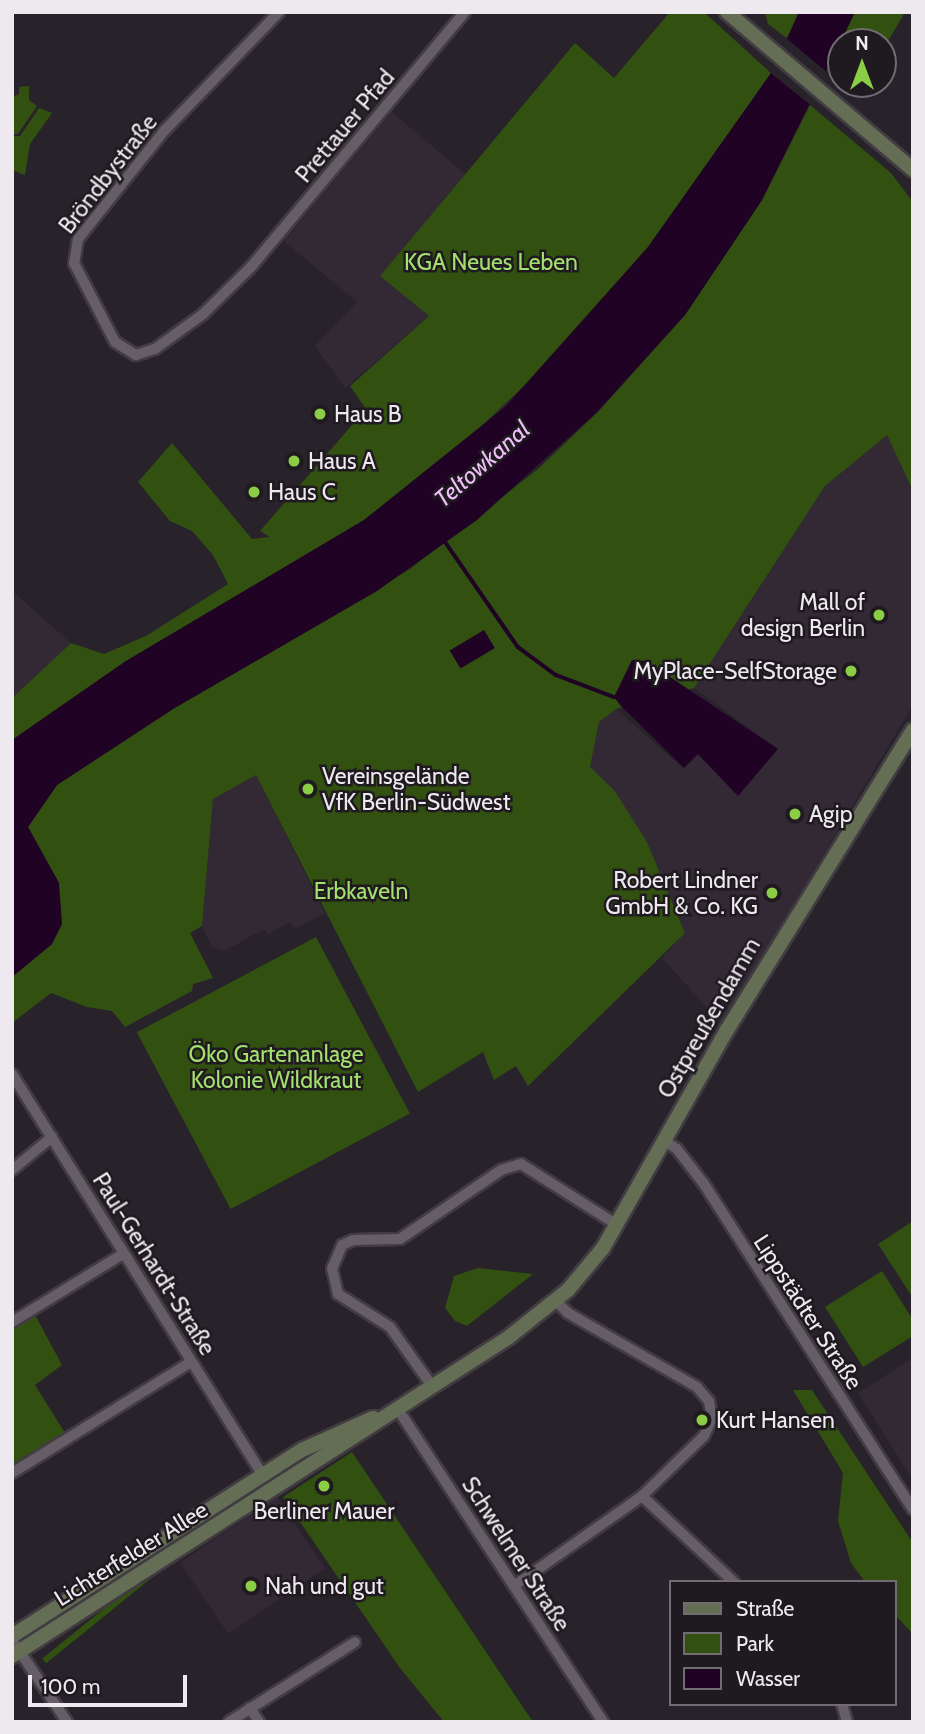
<!DOCTYPE html>
<html>
<head>
<meta charset="utf-8">
<style>
  body { margin:0 }
  #map { position:relative; width:925px; height:1734px; overflow:hidden; background:#28222a; font-family:Cabin,sans-serif }
  div>[style] { position:absolute }
  [style*='--x'] { left:calc(var(--x)*1px); top:calc(var(--y)*1px); width:calc(var(--w)*1px); rotate:calc(var(--a)*1deg) }
  .built>* { inset:0; background:#332935; transform-origin:0 0 }
  .green>* { inset:0; background:#325111; transform-origin:0 0 }
  .water>* { inset:0; background:#1f0224; transform-origin:0 0 }
  .pier>* { inset:0; background:#28222a }
  .stream>* { height:3.5px; margin:-1.75px; padding:0 1.75px; transform-origin:1.75px; border-radius:1.75px; background:#1f0224 }
  .roads { filter:drop-shadow(2px 0 #423c42) drop-shadow(-2px 0 #423c42) drop-shadow(0 2px #423c42) drop-shadow(0 -2px #423c42) }
  .street>* { height:10px; margin:-5px; padding:0 5px; transform-origin:5px; border-radius:5px; background:#665e67 }
  .secondary>* { height:14px; margin:-7px; padding:0 7px; transform-origin:7px; border-radius:7px; background:#646e55 }
  .dots>* { width:19px; height:19px; translate:-50% -50%; box-sizing:border-box; border:4px solid #1f1920; border-radius:50% }
  span { translate:-50% -50%; white-space:nowrap; text-align:center; line-height:1.15; -webkit-text-stroke:5px #1f1920; paint-order:stroke }
  .street-label { font-size:23px; color:#eee9ee }
  .park-label { font-size:23px; color:#a3e06d }
  .poi-label { font-size:23px; color:#eee9ee }
  .left { translate:0 -50%; text-align:left }
  .right { translate:-100% -50%; text-align:right }
  .water-label { font-size:24px; color:#f0bff9; font-style:italic }
  .frame { position:absolute; inset:0; border:14px solid #eee9ee; pointer-events:none }
  .legend { position:absolute; left:669px; top:1580px; width:228px; height:126px; box-sizing:border-box; background:#1f1920; border:2px solid #726c72; margin:0; padding:9px 12px; list-style:none; font-size:21px; color:#eee9ee }
  .legend li { display:flex; align-items:center; gap:14px; height:35px }
  .legend b { width:35px; border:2px solid #726c72 }
  .north { position:absolute; left:827px; top:28px; width:70px; height:70px; box-sizing:border-box; background:#1f1920; border:2px solid #726c72; border-radius:50%; rotate:0deg; font-size:19px; font-weight:700; line-height:28px; text-align:center; color:#eee9ee }
  .north::after { content:''; display:block; margin:auto; width:24px; height:32px; background:#8bce46; clip-path:polygon(50% 0,100% 100%,50% 72%,0 100%) }
  .scale { position:absolute; left:28px; top:1675px; width:159px; height:32px; box-sizing:border-box; border:4px solid #eee9ee; border-top:0; padding-left:9px; font-size:21px; line-height:24px; white-space:nowrap; color:#eee9ee; -webkit-text-stroke:5px #1f1920; paint-order:stroke }
</style>
</head>
<body>
<div id="map">
  <div class="built">
    <i style="clip-path:polygon(392px 112px,465px 174px,380px 276px,429px 316px,345px 388px,315px 346px,357px 302px,284px 241px)"></i>
    <i style="clip-path:polygon(887px 435px,913px 491px,913px 705px,722px 1024px,662px 958px,685px 932px,647px 842px,590px 767px,599px 722px,616px 709px,683px 768px,697px 754px,738px 795px,778px 749px,694px 688px,825px 486px)"></i>
    <i style="clip-path:polygon(12px 591px,71px 643px,12px 698px)"></i>
    <i style="clip-path:polygon(256px 775px,325px 913px,294px 929px,290px 922px,268px 934px,264px 929px,224px 951px,212px 947px,202px 926px,213px 798px)"></i>
    <i style="clip-path:polygon(913px 1358px,913px 1480px,858px 1393px)"></i>
    <i style="left:277px;top:1497px;width:86px;height:117px;rotate:56deg"></i>
  </div>
  <div class="green">
    <i style="clip-path:polygon(670px 12px,704px 12px,771px 73px,648px 247px,547px 364px,454px 452px,364px 520px,126px 661px,12px 740px,12px 698px,71px 643px,104px 654px,146px 636px,228px 584px,213px 555px,192px 531px,170px 521px,138px 482px,172px 443px,252px 539px,270px 537px,260px 531px,366px 409px,350px 386px,429px 316px,380px 276px,575px 43px,614px 78px)"></i>
    <i style="clip-path:polygon(765px 12px,799px 12px,788px 39px,768px 24px)"></i>
    <i style="clip-path:polygon(855px 12px,905px 12px,883px 50px,883px 42px,841px 42px)"></i>
    <i style="clip-path:polygon(29px 86px,29px 100px,37px 106px,18px 134px,12px 134px,12px 97px,19px 94px,19px 87px)"></i>
    <i style="clip-path:polygon(810px 105px,891px 173px,913px 202px,913px 491px,887px 435px,825px 486px,694px 688px,616px 709px,599px 722px,590px 767px,614px 790px,647px 842px,685px 933px,528px 1086px,516px 1066px,494px 1080px,483px 1052px,418px 1092px,256px 775px,213px 799px,202px 926px,190px 933px,213px 978px,193px 984px,192px 991px,125px 1027px,112px 1011px,87px 1007px,51px 993px,12px 1023px,12px 977px,52px 944px,59px 883px,28px 827px,57px 785px,173px 709px,410px 569px,538px 469px,598px 412px,685px 315px,762px 200px)"></i>
    <i style="clip-path:polygon(39px 108px,52px 113px,30px 144px,25px 175px,12px 170px,12px 136px,20px 136px)"></i>
    <i style="left:316px;top:937px;width:200px;height:203px;rotate:62deg"></i>
    <i style="clip-path:polygon(913px 1221px,913px 1298px,878px 1244px)"></i>
    <i style="clip-path:polygon(478px 1268px,533px 1274px,467px 1326px,455px 1321px,445px 1308px,454px 1276px)"></i>
    <i style="clip-path:polygon(882px 1271px,913px 1320px,913px 1336px,863px 1367px,825px 1307px)"></i>
    <i style="clip-path:polygon(34px 1313px,62px 1365px,35px 1385px,65px 1433px,12px 1465px,12px 1327px)"></i>
    <i style="clip-path:polygon(793px 1390px,812px 1390px,913px 1543px,913px 1634px,895px 1615px,895px 1582px,865px 1582px,851px 1563px,838px 1521px,843px 1473px)"></i>
    <i style="clip-path:polygon(352px 1452px,533px 1722px,444px 1722px,400px 1668px,283px 1497px)"></i>
    <i style="left:253px;top:1488px;width:6px;height:271px;rotate:51deg"></i>
  </div>
  <div class="water">
    <i style="clip-path:polygon(799px 12px,855px 12px,762px 200px,685px 315px,597px 412px,477px 520px,377px 591px,173px 709px,57px 785px,28px 827px,59px 883px,62px 924px,52px 944px,12px 977px,12px 740px,126px 661px,364px 520px,505px 407px,648px 247px,771px 73px)"></i>
    <i style="left:484px;top:630px;width:21px;height:40px;rotate:59deg"></i>
    <i style="clip-path:polygon(632px 660px,646px 661px,778px 749px,738px 796px,698px 754px,684px 768px,620px 705px,614px 697px)"></i>
  </div>
  <div class="pier">
    <i style="clip-path:polygon(785px 37px,829px 74px,813px 107px,768px 71px)"></i>
  </div>
  <div class="stream">
    <i style="--x:444;--y:540;--w:130;--a:55.3"></i>
    <i style="--x:518;--y:647;--w:47;--a:36.4"></i>
    <i style="--x:556;--y:675;--w:62;--a:20.8"></i>
  </div>
  <div class="roads">
    <div class="street">
      <i style="--x:279;--y:12;--w:165;--a:134"></i>
      <i style="--x:164;--y:131;--w:138;--a:128.5"></i>
      <i style="--x:78;--y:239;--w:24;--a:99"></i>
      <i style="--x:74;--y:263;--w:89;--a:62.6"></i>
      <i style="--x:115;--y:342;--w:25;--a:32"></i>
      <i style="--x:136;--y:355;--w:20;--a:-18"></i>
      <i style="--x:155;--y:349;--w:59;--a:-36.1"></i>
      <i style="--x:203;--y:314;--w:67;--a:-44.4"></i>
      <i style="--x:251;--y:267;--w:333;--a:-50"></i>
      <i style="--x:12;--y:1074;--w:473;--a:58"></i>
      <i style="--x:665;--y:1141;--w:14;--a:34"></i>
      <i style="--x:677;--y:1149;--w:44;--a:52.4"></i>
      <i style="--x:704;--y:1184;--w:387;--a:57.3"></i>
      <i style="--x:12;--y:1170;--w:52;--a:-39.5"></i>
      <i style="--x:12;--y:1322;--w:130;--a:-31.5"></i>
      <i style="--x:432;--y:1386;--w:72;--a:-125.4"></i>
      <i style="--x:390;--y:1327;--w:62;--a:-147.6"></i>
      <i style="--x:338;--y:1294;--w:26;--a:-103"></i>
      <i style="--x:332;--y:1269;--w:26;--a:-67"></i>
      <i style="--x:342;--y:1245;--w:12;--a:-24"></i>
      <i style="--x:353;--y:1240;--w:47;--a:-1.2"></i>
      <i style="--x:400;--y:1239;--w:122;--a:-34.3"></i>
      <i style="--x:501;--y:1170;--w:21;--a:-17"></i>
      <i style="--x:521;--y:1164;--w:114;--a:32.4"></i>
      <i style="--x:397;--y:1408;--w:376;--a:56.7"></i>
      <i style="--x:12;--y:1473;--w:211;--a:-31.8"></i>
      <i style="--x:642;--y:1496;--w:126;--a:43.1"></i>
      <i style="--x:514;--y:1586;--w:156;--a:-35.1"></i>
      <i style="--x:642;--y:1496;--w:86;--a:-44.1"></i>
      <i style="--x:704;--y:1436;--w:20;--a:-66"></i>
      <i style="--x:712;--y:1418;--w:17;--a:-100"></i>
      <i style="--x:709;--y:1401;--w:18;--a:-131"></i>
      <i style="--x:697;--y:1387;--w:149;--a:-150.2"></i>
      <i style="--x:568;--y:1313;--w:17;--a:-135"></i>
      <i style="--x:12;--y:1640;--w:99;--a:56.1"></i>
      <i style="--x:842;--y:1704;--w:19;--a:74"></i>
      <i style="--x:250;--y:1708;--w:17;--a:57"></i>
      <i style="--x:229;--y:1722;--w:149;--a:-32.4"></i>
    </div>
    <div class="secondary">
      <i style="--x:727;--y:12;--w:244;--a:40.3"></i>
      <i style="--x:12;--y:1636;--w:345;--a:-32.7"></i>
      <i style="--x:302;--y:1450;--w:78;--a:-24.3"></i>
      <i style="--x:12;--y:1656;--w:591;--a:-32.69"></i>
      <i style="--x:509;--y:1337;--w:75;--a:-38.5"></i>
      <i style="--x:568;--y:1290;--w:55;--a:-50.2"></i>
      <i style="--x:603;--y:1248;--w:251;--a:-60.4"></i>
      <i style="--x:727;--y:1030;--w:353;--a:-58.2"></i>
    </div>
  </div>
  <div class="dots">
    <i style="left:320px;top:414px;background:#8bce46"></i>
    <i style="left:294px;top:461px;background:#8bce46"></i>
    <i style="left:254px;top:492px;background:#8bce46"></i>
    <i style="left:879px;top:615px;background:#8bce46"></i>
    <i style="left:851px;top:671px;background:#8bce46"></i>
    <i style="left:308px;top:789px;background:#8bce46"></i>
    <i style="left:795px;top:814px;background:#8bce46"></i>
    <i style="left:772px;top:893px;background:#8bce46"></i>
    <i style="left:702px;top:1420px;background:#8bce46"></i>
    <i style="left:324px;top:1486px;background:#8bce46"></i>
    <i style="left:251px;top:1586px;background:#8bce46"></i>
  </div>
  <div class="street-label">
    <span style="left:345px;top:126px;rotate:-50deg">Prettauer Pfad</span>
    <span style="left:108px;top:174px;rotate:-52deg">Bröndbystraße</span>
    <span style="left:709px;top:1018px;rotate:-60deg">Ostpreußendamm</span>
    <span style="left:154px;top:1264px;rotate:58deg">Paul-Gerhardt-Straße</span>
    <span style="left:808px;top:1312px;rotate:57deg">Lippstädter Straße</span>
    <span style="left:131px;top:1554px;rotate:-32deg">Lichterfelder Allee</span>
    <span style="left:516px;top:1554px;rotate:57deg">Schwelmer Straße</span>
  </div>
  <div class="park-label">
    <span style="left:491px;top:262px">KGA Neues Leben</span>
    <span style="left:361px;top:891px">Erbkaveln</span>
    <span style="left:276px;top:1067px">Öko Gartenanlage<br>Kolonie Wildkraut</span>
  </div>
  <div class="poi-label">
    <span class="left" style="left:334px;top:414px">Haus B</span>
    <span class="left" style="left:308px;top:461px">Haus A</span>
    <span class="left" style="left:268px;top:492px">Haus C</span>
    <span class="right" style="left:865px;top:615px">Mall of<br>design Berlin</span>
    <span class="right" style="left:837px;top:671px">MyPlace-SelfStorage</span>
    <span class="left" style="left:322px;top:789px">Vereinsgelände<br>VfK Berlin-Südwest</span>
    <span class="left" style="left:809px;top:814px">Agip</span>
    <span class="right" style="left:758px;top:893px">Robert Lindner<br>GmbH &amp; Co. KG</span>
    <span class="left" style="left:716px;top:1420px">Kurt Hansen</span>
    <span style="left:324px;top:1511px">Berliner Mauer</span>
    <span class="left" style="left:265px;top:1586px">Nah und gut</span>
  </div>
  <div class="water-label">
    <span style="left:482px;top:464px;rotate:-41deg">Teltowkanal</span>
  </div>
  <div class="frame"></div>
  <ul class="legend">
  <li><b style="height:9px;background:#646e55"></b>Straße</li>
  <li><b style="height:19px;background:#325111"></b>Park</li>
  <li><b style="height:19px;background:#1f0224"></b>Wasser</li>
  </ul>
  <div class="north">N</div>
  <div class="scale">100 m</div>
</div>
</body>
</html>
